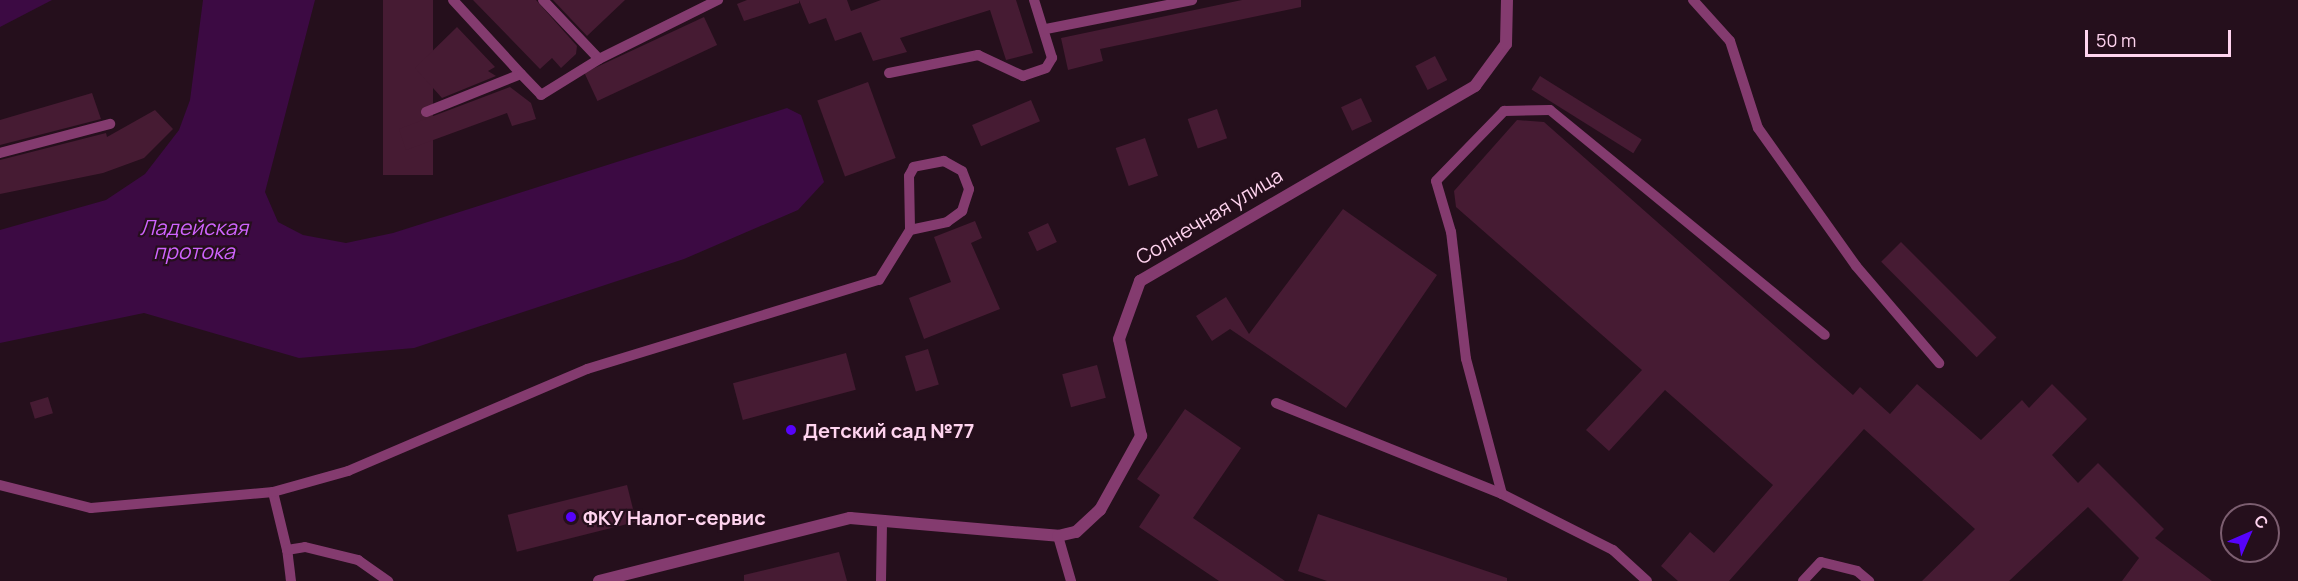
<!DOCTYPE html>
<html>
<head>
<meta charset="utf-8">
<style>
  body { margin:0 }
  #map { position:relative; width:2298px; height:581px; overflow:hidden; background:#250f1c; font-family:Manrope,sans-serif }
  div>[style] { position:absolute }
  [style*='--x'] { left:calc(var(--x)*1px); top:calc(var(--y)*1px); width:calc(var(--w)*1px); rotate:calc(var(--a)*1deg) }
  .water>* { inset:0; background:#3c0a43 }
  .building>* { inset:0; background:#461b33; transform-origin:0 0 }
  .service>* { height:10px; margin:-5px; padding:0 5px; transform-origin:5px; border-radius:5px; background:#843b6f }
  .minor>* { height:12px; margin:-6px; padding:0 6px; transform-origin:6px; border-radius:6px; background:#843b6f }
  .dots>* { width:16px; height:16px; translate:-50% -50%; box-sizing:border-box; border:3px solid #250f1c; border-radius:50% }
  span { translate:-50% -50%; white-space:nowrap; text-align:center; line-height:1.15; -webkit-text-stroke:4.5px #250f1c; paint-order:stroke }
  .street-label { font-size:20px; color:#ffd4ef }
  .poi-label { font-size:20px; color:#ffd4ef; font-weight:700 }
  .left { translate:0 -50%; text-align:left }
  .water-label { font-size:21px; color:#cf63fd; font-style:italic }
  .north { position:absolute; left:2220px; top:503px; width:60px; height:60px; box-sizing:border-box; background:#250f1c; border:2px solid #7c5e70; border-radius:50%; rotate:45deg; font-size:16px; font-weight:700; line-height:24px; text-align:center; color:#ffd4ef }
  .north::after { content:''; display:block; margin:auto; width:21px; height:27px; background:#5703fb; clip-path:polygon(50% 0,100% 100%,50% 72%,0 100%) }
  .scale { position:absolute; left:2085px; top:30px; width:146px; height:27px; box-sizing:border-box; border:3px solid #ffd4ef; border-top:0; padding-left:8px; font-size:18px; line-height:21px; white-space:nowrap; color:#ffd4ef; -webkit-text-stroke:4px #250f1c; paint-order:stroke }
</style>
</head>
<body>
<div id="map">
  <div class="water">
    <i style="clip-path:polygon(0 0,52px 0,0 27px)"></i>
    <i style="clip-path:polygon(203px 0,315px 0,265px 192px,278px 222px,303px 235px,346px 243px,393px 233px,787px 108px,801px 115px,824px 182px,798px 210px,684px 259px,414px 348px,299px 358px,144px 313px,0 343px,0 230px,106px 200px,145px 174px,179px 130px,190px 100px)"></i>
  </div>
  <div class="building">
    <i style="left:383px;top:0;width:50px;height:175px"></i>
    <i style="clip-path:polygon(473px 0,536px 0,577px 46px,576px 54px,561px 68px,552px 58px,540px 69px)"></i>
    <i style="clip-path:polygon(553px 0,625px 0,587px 36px)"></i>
    <i style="clip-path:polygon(747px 0,799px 0,799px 3px,744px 21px,737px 4px)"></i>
    <i style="clip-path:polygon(799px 0,847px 0,851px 11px,881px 0,1016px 0,1033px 53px,1006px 60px,990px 10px,900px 38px,907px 52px,873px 61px,861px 32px,835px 41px,826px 18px,809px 24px)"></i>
    <i style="clip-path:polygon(1242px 0,1301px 0,1301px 7px,1100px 49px,1103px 61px,1068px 70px,1061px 38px)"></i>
    <i style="left:704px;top:17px;width:31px;height:132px;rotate:65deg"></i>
    <i style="clip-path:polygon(457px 27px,495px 67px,488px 71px,496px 76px,442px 98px,415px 68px)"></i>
    <i style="left:1435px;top:56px;width:27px;height:22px;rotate:63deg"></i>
    <i style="left:1540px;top:76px;width:120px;height:16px;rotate:32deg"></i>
    <i style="left:868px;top:82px;width:81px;height:54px;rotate:70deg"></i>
    <i style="clip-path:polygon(510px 87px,531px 103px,536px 119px,512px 126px,507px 113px,406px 150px,399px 129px)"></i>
    <i style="clip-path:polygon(92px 93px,101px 119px,0 145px,0 120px)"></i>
    <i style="left:1361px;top:98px;width:26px;height:22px;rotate:65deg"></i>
    <i style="left:1031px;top:100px;width:23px;height:64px;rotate:67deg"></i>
    <i style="left:1217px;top:109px;width:31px;height:31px;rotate:71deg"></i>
    <i style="clip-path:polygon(155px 110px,173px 129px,144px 158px,103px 173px,0 194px,0 160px,106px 133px,107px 137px)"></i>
    <i style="clip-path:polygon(1517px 120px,1544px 122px,1853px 395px,1860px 387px,1890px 414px,1917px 384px,1981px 440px,2022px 400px,2029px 408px,2052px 384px,2087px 419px,2052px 455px,2078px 483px,2098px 463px,2164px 529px,2155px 538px,2212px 581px,2122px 581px,2139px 558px,2088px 507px,2009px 581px,1922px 581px,1975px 529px,1864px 429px,1729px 581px,1678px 581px,1661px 566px,1690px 532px,1714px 553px,1773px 485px,1665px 390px,1609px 451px,1586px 430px,1642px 370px,1456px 207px,1454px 191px)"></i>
    <i style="left:1145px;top:138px;width:40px;height:31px;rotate:71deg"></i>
    <i style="clip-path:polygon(1343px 209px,1437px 275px,1346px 408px,1230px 329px,1212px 341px,1196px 316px,1226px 297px,1249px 334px)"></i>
    <i style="clip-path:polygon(975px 221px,982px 238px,971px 243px,1000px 309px,924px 339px,909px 298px,951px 282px,934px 237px)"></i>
    <i style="left:1048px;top:223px;width:21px;height:22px;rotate:65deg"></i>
    <i style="left:1901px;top:242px;width:135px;height:28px;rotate:45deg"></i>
    <i style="left:928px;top:349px;width:37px;height:24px;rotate:73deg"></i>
    <i style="left:846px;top:353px;width:38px;height:117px;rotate:75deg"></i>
    <i style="left:1097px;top:365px;width:34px;height:36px;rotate:75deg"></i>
    <i style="left:48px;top:397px;width:17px;height:19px;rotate:73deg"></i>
    <i style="clip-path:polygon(1185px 409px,1241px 448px,1193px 518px,1285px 581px,1219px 581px,1139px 527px,1160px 495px,1137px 479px)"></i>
    <i style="left:627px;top:485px;width:38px;height:123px;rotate:76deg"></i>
    <i style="clip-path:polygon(1318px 514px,1507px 578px,1507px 581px,1327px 581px,1298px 571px)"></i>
    <i style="clip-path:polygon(839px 552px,847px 581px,744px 581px,744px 575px)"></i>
  </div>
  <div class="service">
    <i style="--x:453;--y:0;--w:100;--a:47.4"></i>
    <i style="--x:543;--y:0;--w:81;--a:46.5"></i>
    <i style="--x:1693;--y:0;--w:55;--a:47.9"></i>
    <i style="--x:1730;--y:41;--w:91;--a:72.2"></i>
    <i style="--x:1758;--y:128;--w:169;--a:54.6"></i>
    <i style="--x:1856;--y:266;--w:128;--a:49.4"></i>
    <i style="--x:1046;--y:29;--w:149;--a:-11.2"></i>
    <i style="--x:889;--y:73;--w:91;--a:-11.4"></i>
    <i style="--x:978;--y:55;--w:50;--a:25"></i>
    <i style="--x:1023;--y:76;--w:24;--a:-19"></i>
    <i style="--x:1046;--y:68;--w:12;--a:-59"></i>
    <i style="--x:1052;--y:58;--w:61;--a:-107.2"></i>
    <i style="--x:426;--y:112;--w:102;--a:-21.8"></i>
    <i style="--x:521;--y:74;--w:29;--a:46"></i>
    <i style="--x:541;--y:95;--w:68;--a:-31.8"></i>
    <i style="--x:599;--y:59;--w:133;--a:-26.4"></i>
    <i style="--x:0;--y:153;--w:114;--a:-14.8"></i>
    <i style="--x:1276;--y:403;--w:244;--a:21.9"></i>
    <i style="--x:1502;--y:494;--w:124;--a:26.8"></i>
    <i style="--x:1613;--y:550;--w:46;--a:42.4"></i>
    <i style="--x:0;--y:485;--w:94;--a:14.2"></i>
    <i style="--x:91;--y:508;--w:183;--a:-5"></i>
    <i style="--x:273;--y:492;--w:60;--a:76.4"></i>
    <i style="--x:273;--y:492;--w:78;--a:-15.6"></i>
    <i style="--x:348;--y:471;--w:260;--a:-23.1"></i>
    <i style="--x:587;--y:369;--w:305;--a:-17"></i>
    <i style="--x:879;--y:280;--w:59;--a:-58.2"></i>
    <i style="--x:910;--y:230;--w:38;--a:-12"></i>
    <i style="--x:947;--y:222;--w:19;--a:-36"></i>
    <i style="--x:962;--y:211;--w:23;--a:-72"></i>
    <i style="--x:969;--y:189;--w:19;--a:-111"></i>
    <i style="--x:962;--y:171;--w:21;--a:-151"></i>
    <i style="--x:944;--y:161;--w:31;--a:169"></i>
    <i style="--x:914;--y:167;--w:10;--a:119"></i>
    <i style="--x:909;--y:176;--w:54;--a:88.9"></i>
    <i style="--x:1502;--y:494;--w:140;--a:-104.9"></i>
    <i style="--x:1466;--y:359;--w:128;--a:-96.7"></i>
    <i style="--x:1451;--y:232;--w:53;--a:-106.4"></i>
    <i style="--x:1436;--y:181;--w:98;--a:-45.8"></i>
    <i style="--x:1504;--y:111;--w:46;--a:-1.2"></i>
    <i style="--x:1550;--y:110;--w:355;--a:39.3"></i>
    <i style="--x:1058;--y:536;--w:47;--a:73.9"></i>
    <i style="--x:291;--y:581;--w:31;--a:-97"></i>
    <i style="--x:287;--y:550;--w:18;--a:-9"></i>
    <i style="--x:305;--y:547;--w:55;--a:13.8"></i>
    <i style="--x:358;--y:560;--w:37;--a:35"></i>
    <i style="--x:881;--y:581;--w:58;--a:-89"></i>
    <i style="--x:1803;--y:581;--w:26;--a:-47"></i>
    <i style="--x:1821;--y:562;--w:37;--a:14"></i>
    <i style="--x:1857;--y:571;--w:16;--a:40"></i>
  </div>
  <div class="minor">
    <i style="--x:599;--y:581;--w:259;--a:-14.1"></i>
    <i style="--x:850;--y:518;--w:209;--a:4.9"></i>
    <i style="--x:1058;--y:536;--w:18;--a:-13"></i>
    <i style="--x:1076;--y:532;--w:33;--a:-43"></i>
    <i style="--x:1100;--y:510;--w:85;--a:-61"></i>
    <i style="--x:1141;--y:436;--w:99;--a:-102.8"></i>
    <i style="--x:1119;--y:339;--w:62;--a:-70.1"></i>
    <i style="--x:1140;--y:281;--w:388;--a:-30.2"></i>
    <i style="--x:1475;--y:86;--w:52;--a:-53.6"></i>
    <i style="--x:1506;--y:44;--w:44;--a:-88.7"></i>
  </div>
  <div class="dots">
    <i style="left:791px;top:430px;background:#5703fb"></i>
    <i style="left:571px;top:517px;background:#5703fb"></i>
  </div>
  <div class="street-label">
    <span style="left:1209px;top:216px;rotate:-31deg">Солнечная улица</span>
  </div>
  <div class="poi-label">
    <span class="left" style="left:803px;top:430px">Детский сад №77</span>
    <span class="left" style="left:583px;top:517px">ФКУ Налог-сервис</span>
  </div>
  <div class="water-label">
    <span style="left:194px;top:239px">Ладейская<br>протока</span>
  </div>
  <div class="north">С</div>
  <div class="scale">50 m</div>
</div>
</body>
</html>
